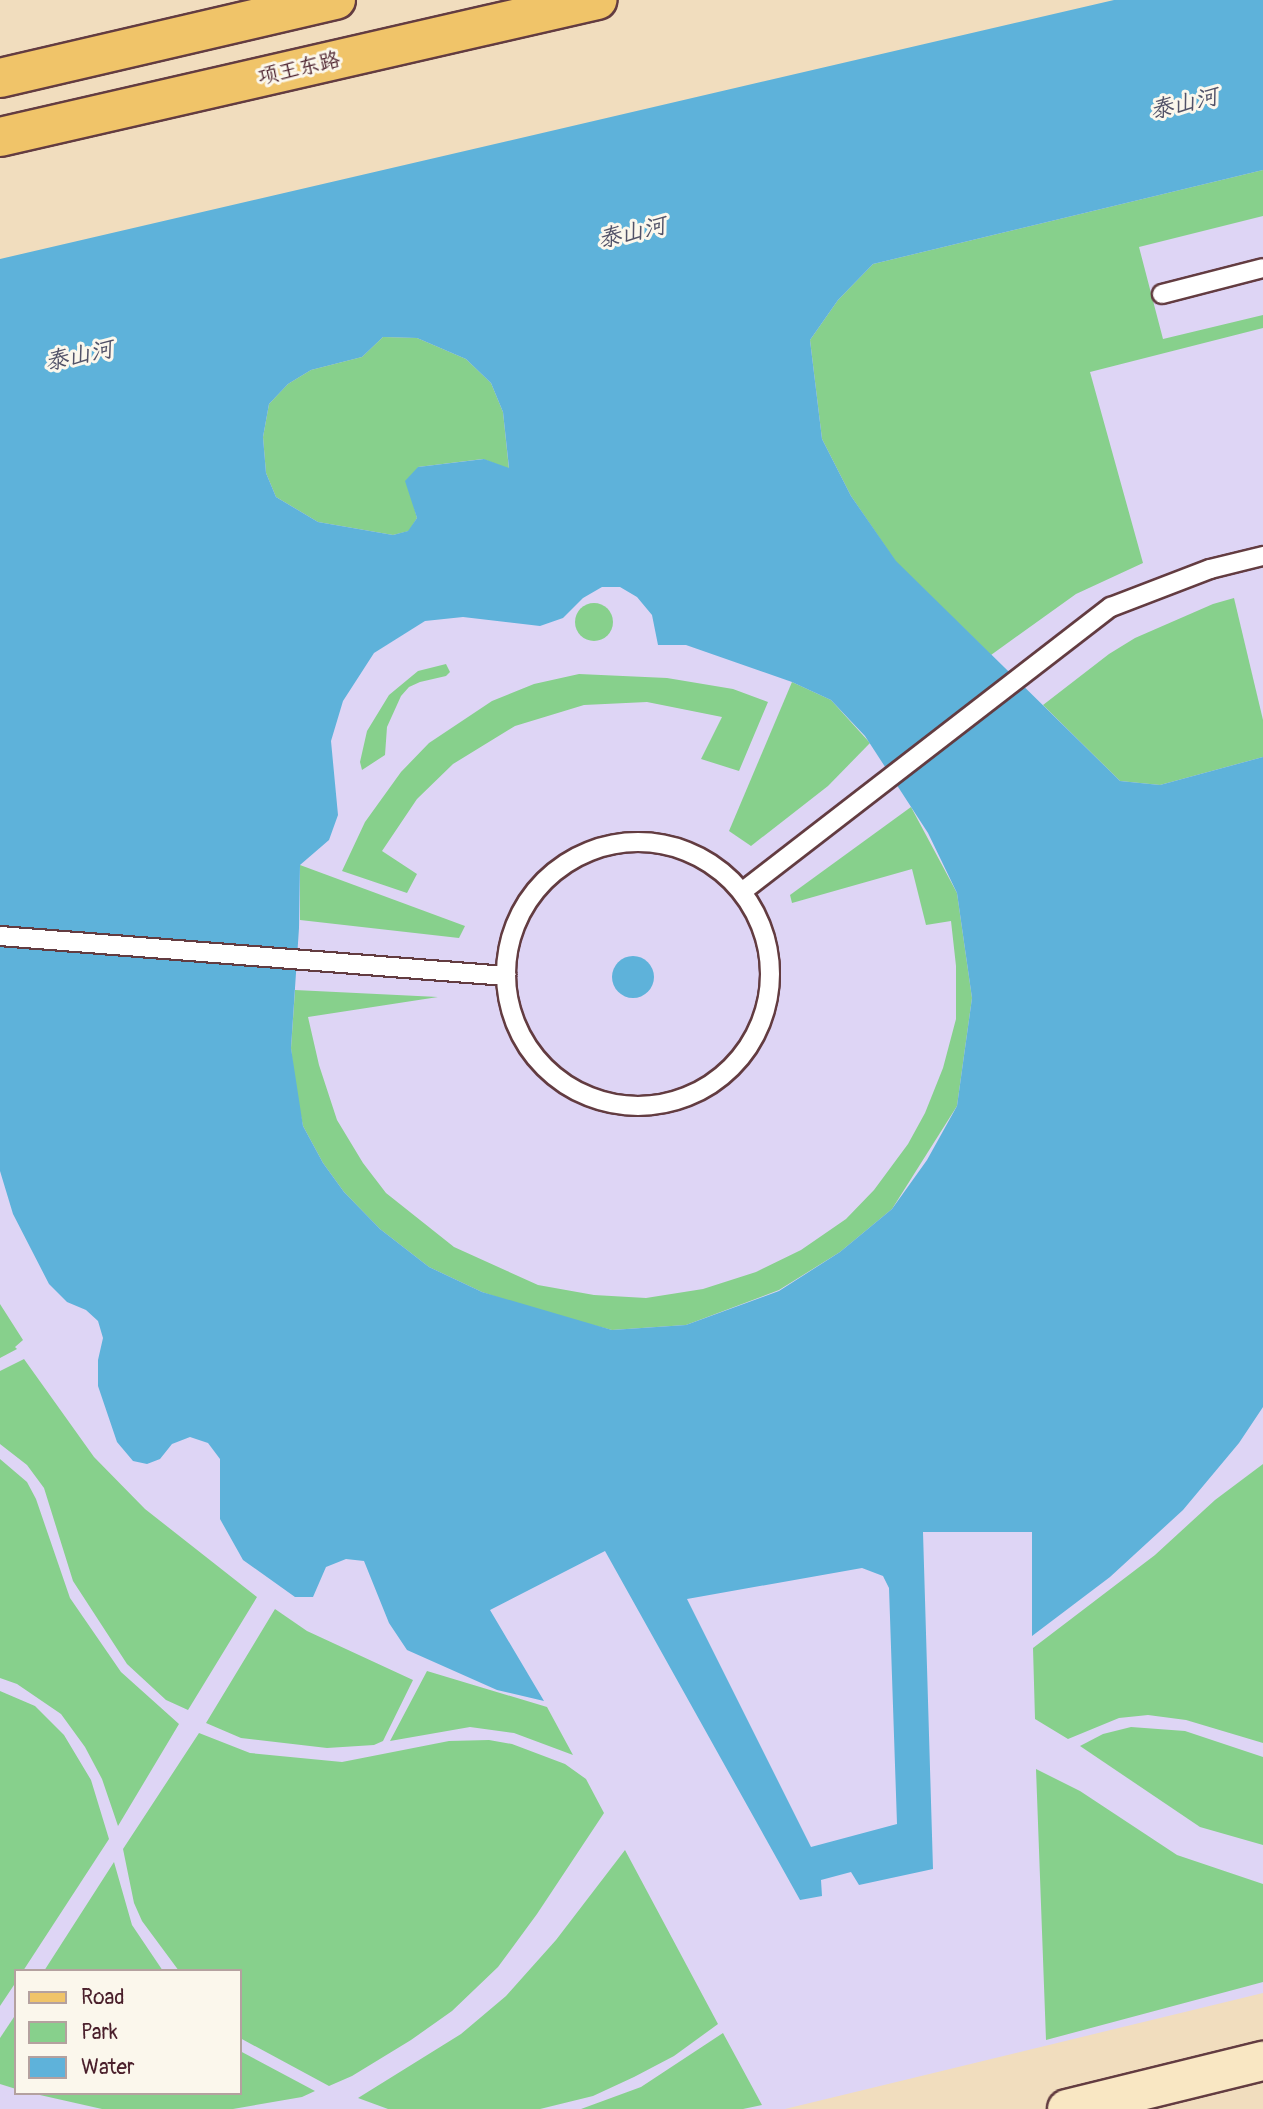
<!DOCTYPE html>
<html>
<head>
<meta charset="utf-8">
<style>
  body { margin:0 }
  #map { position:relative; width:1263px; height:2109px; overflow:hidden; background:#f1ddbe; font-family:Pangolin,"LXGW WenKai TC",sans-serif }
  div>[style] { position:absolute }
  [style*='--x'] { left:calc(var(--x)*1px); top:calc(var(--y)*1px); width:calc(var(--w)*1px); rotate:calc(var(--a)*1deg) }
  .built>* { inset:0; background:#ded5f5 }
  .green>* { inset:0; background:#87d08c }
  .round { border-radius:50% }
  .water>* { inset:0; background:#5eb2da }
  .roads { filter:drop-shadow(2px 0 #633c41) drop-shadow(-2px 0 #633c41) drop-shadow(0 2px #633c41) drop-shadow(0 -2px #633c41) }
  .service>* { height:18px; margin:-9px; padding:0 9px; transform-origin:9px; border-radius:9px; background:#fff }
  .service>.ring { margin:-9px; padding:0; box-sizing:content-box; background:none; border:18px solid #fff; border-radius:50% }
  .secondary>* { height:38px; margin:-19px; padding:0 19px; transform-origin:19px; border-radius:19px; background:#f9e7c3 }
  .primary>* { height:38px; margin:-19px; padding:0 19px; transform-origin:19px; border-radius:19px; background:#f0c469 }
  span { translate:-50% -50%; white-space:nowrap; text-align:center; line-height:1.15; -webkit-text-stroke:6px #fbf7ec; paint-order:stroke }
  .street-label { font-size:21px; color:#4a1f2b }
  .water-label { font-size:23px; color:#515268; font-style:italic }
  .legend { position:absolute; left:14px; top:1969px; width:228px; height:126px; box-sizing:border-box; background:#fbf7ec; border:2px solid #b4a19f; margin:0; padding:9px 12px; list-style:none; font-size:21px; color:#4a1f2b }
  .legend li { display:flex; align-items:center; gap:14px; height:35px }
  .legend b { width:35px; border:2px solid #b4a19f }
</style>
</head>
<body>
<div id="map">
  <div class="built">
    <i style="clip-path:polygon(evenodd,1263px 170px,1263px 1993px,785px 2109px,0 2109px,0 467px,269px 404px,288px 384px,1263px 170px,16px 1971px,240px 1971px,240px 2093px,16px 2093px,16px 1971px)"></i>
  </div>
  <div class="green">
    <i style="clip-path:polygon(1263px 170px,1263px 216px,1139px 247px,1163px 339px,1263px 315px,1263px 328px,1090px 372px,1143px 563px,1076px 594px,991px 655px,896px 562px,851px 496px,822px 439px,810px 340px,838px 300px,873px 264px)"></i>
    <i style="clip-path:polygon(383px 337px,417px 338px,466px 359px,491px 383px,503px 412px,509px 469px,483px 459px,418px 467px,413px 503px,417px 518px,409px 531px,393px 535px,318px 522px,276px 497px,266px 473px,263px 437px,269px 404px,288px 384px,311px 370px,362px 357px)"></i>
    <i style="clip-path:polygon(1234px 598px,1263px 720px,1263px 757px,1160px 785px,1120px 781px,1043px 705px,1109px 654px,1135px 638px,1213px 604px)"></i>
    <i class="round" style="left:575px;top:603px;width:38px;height:38px"></i>
    <i style="clip-path:polygon(446px 664px,450px 672px,446px 676px,420px 682px,409px 687px,401px 696px,387px 727px,385px 755px,362px 770px,360px 762px,367px 731px,389px 695px,418px 671px)"></i>
    <i style="clip-path:polygon(579px 674px,667px 678px,733px 689px,768px 702px,739px 771px,701px 759px,722px 717px,647px 702px,584px 705px,515px 726px,453px 764px,417px 799px,382px 851px,417px 874px,407px 893px,342px 871px,365px 822px,401px 772px,429px 743px,492px 701px,534px 684px)"></i>
    <i style="clip-path:polygon(792px 682px,831px 700px,870px 743px,828px 786px,751px 846px,729px 831px)"></i>
    <i style="clip-path:polygon(911px 807px,957px 893px,972px 998px,957px 1106px,892px 1209px,840px 1252px,779px 1290px,686px 1325px,612px 1330px,535px 1310px,482px 1292px,429px 1267px,380px 1229px,344px 1192px,323px 1163px,303px 1126px,295px 1087px,291px 1048px,295px 990px,438px 997px,308px 1017px,319px 1065px,337px 1120px,363px 1163px,386px 1193px,454px 1247px,538px 1285px,594px 1295px,646px 1298px,703px 1289px,756px 1272px,801px 1250px,846px 1219px,874px 1190px,908px 1144px,925px 1113px,943px 1068px,956px 1019px,956px 966px,951px 921px,926px 925px,912px 869px,792px 903px,790px 895px)"></i>
    <i style="clip-path:polygon(300px 865px,465px 926px,459px 938px,300px 920px)"></i>
    <i style="clip-path:polygon(0 1304px,23px 1340px,15px 1347px,17px 1349px,0 1358px)"></i>
    <i style="clip-path:polygon(24px 1359px,94px 1457px,145px 1509px,257px 1597px,188px 1710px,166px 1700px,127px 1664px,73px 1581px,44px 1488px,27px 1465px,0 1444px,0 1371px)"></i>
    <i style="clip-path:polygon(0 1459px,27px 1482px,36px 1499px,70px 1598px,121px 1672px,179px 1724px,118px 1826px,102px 1779px,85px 1747px,61px 1714px,17px 1684px,0 1678px)"></i>
    <i style="clip-path:polygon(1263px 1464px,1263px 1743px,1186px 1720px,1148px 1715px,1119px 1718px,1068px 1739px,1035px 1719px,1033px 1648px,1155px 1555px,1215px 1500px)"></i>
    <i style="clip-path:polygon(275px 1609px,307px 1631px,413px 1680px,383px 1741px,374px 1745px,327px 1748px,241px 1738px,206px 1723px)"></i>
    <i style="clip-path:polygon(427px 1671px,547px 1707px,573px 1755px,514px 1733px,470px 1727px,390px 1741px)"></i>
    <i style="clip-path:polygon(0 1691px,35px 1706px,64px 1735px,91px 1780px,109px 1839px,23px 1971px,16px 1971px,16px 1982px,0 2006px)"></i>
    <i style="clip-path:polygon(1131px 1727px,1185px 1731px,1263px 1757px,1263px 1845px,1200px 1827px,1080px 1746px,1103px 1734px)"></i>
    <i style="clip-path:polygon(199px 1733px,250px 1753px,342px 1762px,449px 1741px,489px 1740px,512px 1744px,565px 1764px,586px 1779px,604px 1813px,537px 1914px,498px 1967px,452px 2011px,411px 2040px,352px 2076px,329px 2086px,240px 2038px,240px 1971px,179px 1971px,142px 1921px,134px 1903px,123px 1849px)"></i>
    <i style="clip-path:polygon(1036px 1769px,1080px 1791px,1177px 1855px,1263px 1884px,1263px 1982px,1046px 2040px)"></i>
    <i style="clip-path:polygon(625px 1850px,718px 2024px,674px 2056px,634px 2077px,593px 2096px,540px 2109px,388px 2109px,358px 2098px,461px 2034px,506px 1996px,556px 1940px)"></i>
    <i style="clip-path:polygon(114px 1862px,132px 1925px,163px 1971px,44px 1971px)"></i>
    <i style="clip-path:polygon(16px 2014px,16px 2089px,0 2084px,0 2038px)"></i>
    <i style="clip-path:polygon(723px 2033px,762px 2105px,743px 2109px,581px 2109px,641px 2087px)"></i>
    <i style="clip-path:polygon(240px 2051px,315px 2091px,302px 2097px,233px 2109px,102px 2109px,31px 2093px,240px 2093px)"></i>
  </div>
  <div class="water">
    <i style="clip-path:polygon(evenodd,1114px 0,1263px 0,1263px 170px,873px 264px,838px 300px,810px 340px,822px 439px,851px 496px,896px 561px,1120px 781px,1160px 785px,1263px 757px,1263px 1407px,1239px 1443px,1183px 1510px,1110px 1577px,1032px 1636px,1032px 1532px,923px 1532px,933px 1869px,859px 1885px,851px 1872px,821px 1880px,822px 1896px,800px 1900px,605px 1551px,490px 1610px,544px 1701px,497px 1690px,407px 1650px,389px 1623px,364px 1561px,346px 1559px,326px 1567px,313px 1597px,295px 1597px,243px 1560px,220px 1519px,220px 1459px,208px 1443px,190px 1437px,172px 1444px,160px 1459px,147px 1464px,133px 1461px,117px 1442px,98px 1386px,98px 1360px,103px 1338px,98px 1321px,86px 1310px,67px 1302px,49px 1284px,13px 1214px,0 1171px,0 259px,1114px 0,383px 337px,417px 338px,466px 359px,491px 383px,503px 412px,509px 468px,484px 459px,418px 467px,405px 481px,417px 518px,408px 531px,393px 535px,318px 522px,276px 497px,266px 473px,263px 437px,269px 404px,288px 384px,311px 370px,362px 357px,383px 337px,1114px 0,602px 587px,620px 587px,637px 597px,652px 615px,658px 645px,686px 645px,792px 682px,831px 700px,865px 736px,928px 833px,957px 893px,972px 998px,957px 1106px,927px 1160px,892px 1209px,840px 1252px,779px 1291px,686px 1325px,612px 1330px,482px 1292px,429px 1267px,380px 1229px,344px 1192px,323px 1163px,303px 1126px,291px 1048px,299px 928px,300px 865px,329px 840px,338px 815px,331px 741px,343px 701px,374px 653px,425px 621px,463px 617px,540px 626px,563px 618px,583px 598px,602px 587px,1114px 0,862px 1568px,883px 1576px,889px 1588px,897px 1824px,811px 1847px,687px 1599px,862px 1568px)"></i>
    <i class="round" style="left:612px;top:956px;width:42px;height:42px"></i>
  </div>
  <div class="roads">
    <div class="service">
      <i style="--x:1162;--y:294;--w:104;--a:-14.4"></i>
      <i class="ring" style="left:506px;top:842px;width:246px;height:246px"></i>
      <i style="--x:743;--y:891;--w:465;--a:-37.7"></i>
      <i style="--x:1111;--y:607;--w:106;--a:-21"></i>
      <i style="--x:1210;--y:569;--w:55;--a:-13.8"></i>
      <i style="--x:0;--y:936;--w:508;--a:4.52"></i>
    </div>
    <div class="secondary">
      <i style="--x:1067;--y:2109;--w:202;--a:-13.8"></i>
    </div>
    <div class="primary">
      <i style="--x:0;--y:78;--w:345;--a:-13.1"></i>
      <i style="--x:0;--y:137;--w:613;--a:-12.92"></i>
    </div>
  </div>
  <div class="street-label">
    <span style="left:299px;top:69px;rotate:-13deg">项王东路</span>
  </div>
  <div class="water-label">
    <span style="left:1184px;top:104px;rotate:-13deg">泰山河</span>
    <span style="left:632px;top:233px;rotate:-13deg">泰山河</span>
    <span style="left:79px;top:356px;rotate:-12deg">泰山河</span>
  </div>
  <ul class="legend">
  <li><b style="height:9px;background:#f0c469"></b>Road</li>
  <li><b style="height:19px;background:#87d08c"></b>Park</li>
  <li><b style="height:19px;background:#5eb2da"></b>Water</li>
  </ul>
</div>
</body>
</html>
